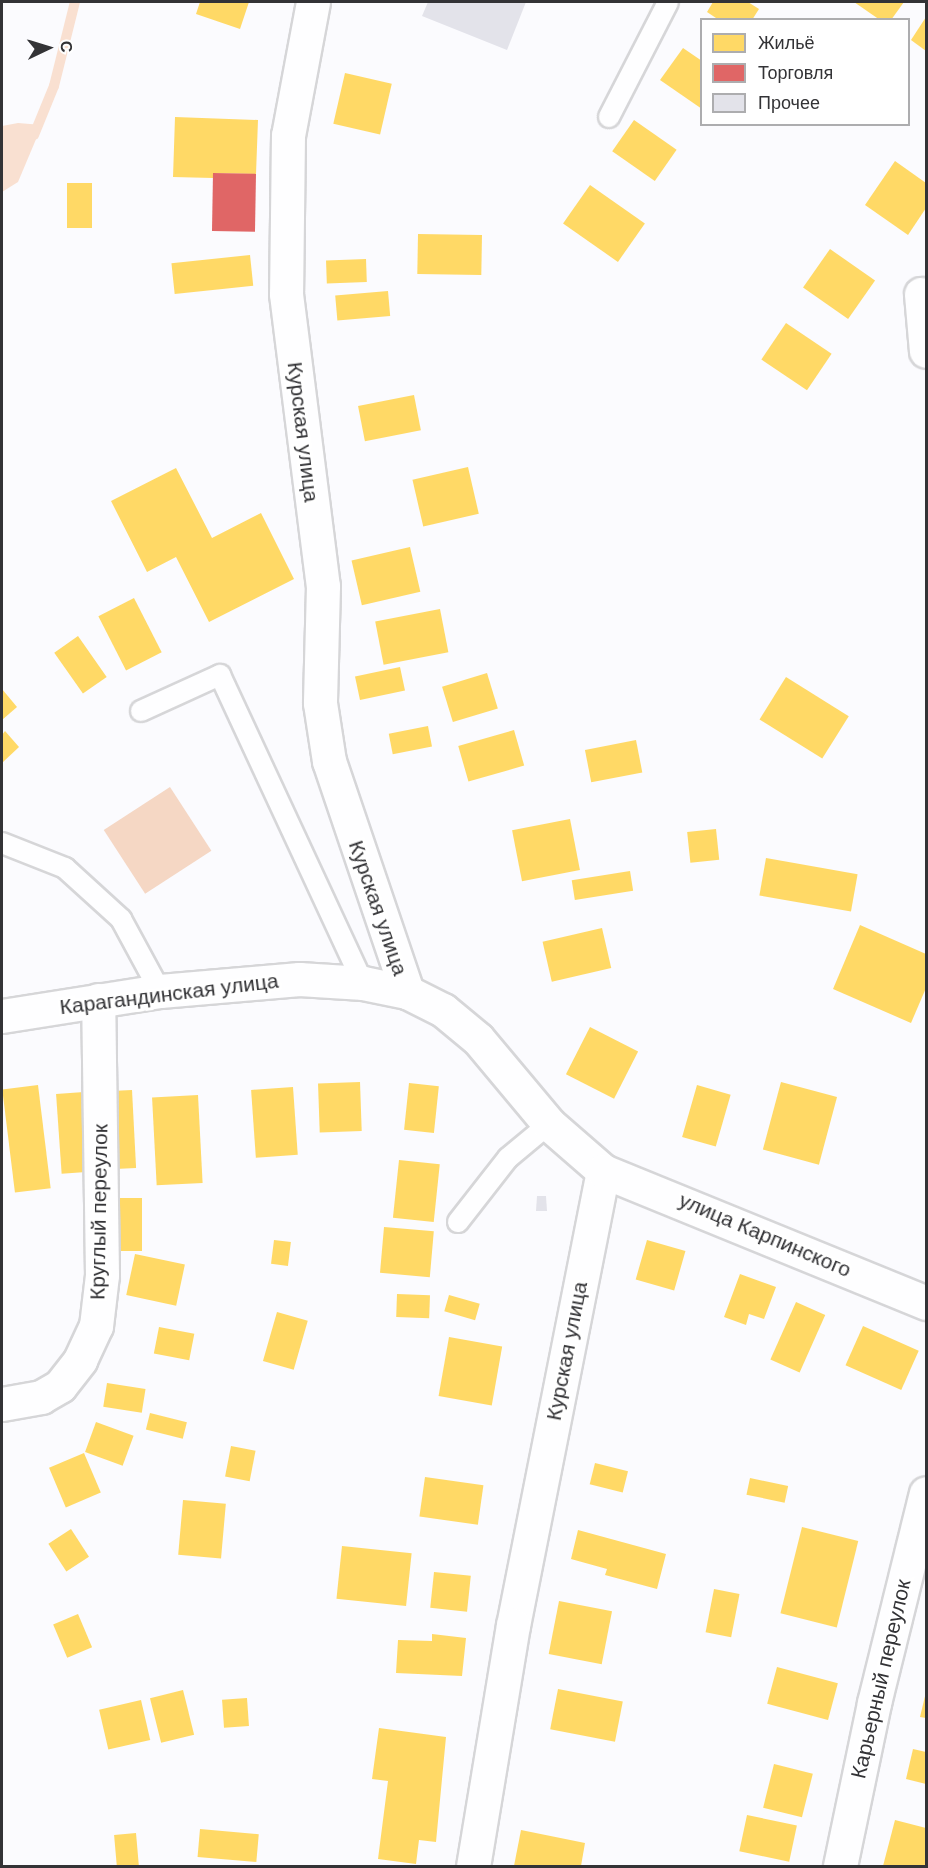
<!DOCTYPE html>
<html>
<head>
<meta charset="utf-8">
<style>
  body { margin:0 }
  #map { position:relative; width:928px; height:1868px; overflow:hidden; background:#fbfbfe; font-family:Helvetica,sans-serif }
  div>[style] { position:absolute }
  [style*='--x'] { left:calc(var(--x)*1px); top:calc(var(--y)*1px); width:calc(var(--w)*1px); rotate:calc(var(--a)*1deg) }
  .green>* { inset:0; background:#f5d7c4; transform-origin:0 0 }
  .water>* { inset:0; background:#f9e0d1 }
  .homes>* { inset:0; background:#ffd966; transform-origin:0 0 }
  .shops>* { inset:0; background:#e06666; transform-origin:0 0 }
  .stream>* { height:10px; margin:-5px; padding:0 5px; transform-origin:5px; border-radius:5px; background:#f9e0d1 }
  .building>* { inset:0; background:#e3e3ea }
  .roads { filter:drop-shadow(2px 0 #d6d6d8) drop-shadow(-2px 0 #d6d6d8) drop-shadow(0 2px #d6d6d8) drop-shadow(0 -2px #d6d6d8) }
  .lane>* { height:20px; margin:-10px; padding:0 10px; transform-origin:10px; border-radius:10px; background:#fefeff }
  .street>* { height:33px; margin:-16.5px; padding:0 16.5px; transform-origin:16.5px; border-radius:16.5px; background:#fefeff }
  span { translate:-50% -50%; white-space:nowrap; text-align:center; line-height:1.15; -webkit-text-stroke:6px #fff; paint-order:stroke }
  .street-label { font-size:21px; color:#333336 }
  .frame { position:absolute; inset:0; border:3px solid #333336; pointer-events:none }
  .legend { position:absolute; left:700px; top:18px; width:210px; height:108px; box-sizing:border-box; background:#fff; border:2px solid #adadaf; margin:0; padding:8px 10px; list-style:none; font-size:18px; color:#333336 }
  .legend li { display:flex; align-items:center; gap:12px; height:30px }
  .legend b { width:30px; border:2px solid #adadaf }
  .north { position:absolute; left:18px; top:18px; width:60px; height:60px; -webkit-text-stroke:4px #fff; paint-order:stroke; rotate:86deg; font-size:16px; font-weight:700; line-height:24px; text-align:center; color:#333336 }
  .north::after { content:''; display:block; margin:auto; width:21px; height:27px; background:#333336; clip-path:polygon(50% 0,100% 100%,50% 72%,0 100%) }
</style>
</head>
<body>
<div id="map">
  <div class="green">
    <i style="left:170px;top:787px;width:76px;height:79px;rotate:57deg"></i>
  </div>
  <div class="water">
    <i style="clip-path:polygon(18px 123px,42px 125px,18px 182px,2px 192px,2px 126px)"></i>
  </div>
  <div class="homes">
    <i style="clip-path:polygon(200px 2px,249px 2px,240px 29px,196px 14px)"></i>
    <i style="clip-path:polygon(713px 2px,748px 2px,759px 9px,752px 20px,719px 20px,707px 12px)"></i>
    <i style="clip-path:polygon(854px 2px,904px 2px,891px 20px,880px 20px)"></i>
    <i style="clip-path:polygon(926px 17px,926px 51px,911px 40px)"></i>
    <i style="clip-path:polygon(683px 48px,702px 61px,702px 109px,660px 80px)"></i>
    <i style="left:345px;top:73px;width:48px;height:52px;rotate:13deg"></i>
    <i style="clip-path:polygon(175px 117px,258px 120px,256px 174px,213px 173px,213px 178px,173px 177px)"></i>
    <i style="left:634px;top:120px;width:52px;height:38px;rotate:35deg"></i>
    <i style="clip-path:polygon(895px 161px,926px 183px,926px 208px,908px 235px,865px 205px)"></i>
    <i style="left:67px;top:183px;width:25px;height:45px"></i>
    <i style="left:590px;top:185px;width:67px;height:47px;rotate:35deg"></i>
    <i style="left:418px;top:234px;width:64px;height:40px;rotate:1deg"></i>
    <i style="left:830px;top:249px;width:55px;height:47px;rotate:35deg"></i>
    <i style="left:250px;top:255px;width:31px;height:79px;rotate:84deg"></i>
    <i style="left:366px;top:259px;width:23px;height:40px;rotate:88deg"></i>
    <i style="left:388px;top:291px;width:25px;height:53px;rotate:85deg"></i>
    <i style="left:786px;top:323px;width:55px;height:44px;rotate:34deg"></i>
    <i style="left:414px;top:395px;width:36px;height:57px;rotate:79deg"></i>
    <i style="left:468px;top:467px;width:48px;height:57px;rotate:77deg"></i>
    <i style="clip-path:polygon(176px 468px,212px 538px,261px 513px,294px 579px,209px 622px,176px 557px,147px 572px,111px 501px)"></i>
    <i style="left:410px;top:547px;width:46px;height:60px;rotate:77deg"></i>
    <i style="left:134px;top:598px;width:61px;height:40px;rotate:63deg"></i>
    <i style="left:440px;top:609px;width:44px;height:66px;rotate:79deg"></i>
    <i style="left:78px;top:636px;width:50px;height:29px;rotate:55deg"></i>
    <i style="left:400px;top:667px;width:24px;height:46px;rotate:78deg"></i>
    <i style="left:487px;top:673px;width:37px;height:47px;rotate:73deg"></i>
    <i style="left:786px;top:677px;width:74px;height:50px;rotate:32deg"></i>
    <i style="clip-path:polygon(2px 689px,17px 707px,2px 720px)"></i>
    <i style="left:428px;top:726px;width:21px;height:40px;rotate:79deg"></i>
    <i style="left:514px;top:730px;width:37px;height:58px;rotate:74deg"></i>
    <i style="clip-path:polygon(5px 731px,19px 747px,2px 763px,2px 735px)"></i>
    <i style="left:636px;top:740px;width:33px;height:52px;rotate:79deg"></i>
    <i style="left:570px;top:819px;width:52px;height:59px;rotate:79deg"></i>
    <i style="left:716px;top:829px;width:31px;height:29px;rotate:84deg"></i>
    <i style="left:766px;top:858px;width:93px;height:38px;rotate:10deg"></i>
    <i style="left:630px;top:871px;width:20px;height:59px;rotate:81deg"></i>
    <i style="clip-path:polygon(860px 925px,926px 954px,926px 988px,911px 1023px,833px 989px)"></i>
    <i style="left:602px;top:928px;width:41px;height:61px;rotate:77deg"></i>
    <i style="left:590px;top:1027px;width:54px;height:53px;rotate:27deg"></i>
    <i style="left:360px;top:1082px;width:49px;height:42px;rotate:88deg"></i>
    <i style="left:781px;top:1082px;width:58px;height:70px;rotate:15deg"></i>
    <i style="left:409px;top:1083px;width:30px;height:47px;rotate:6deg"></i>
    <i style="left:38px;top:1085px;width:104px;height:36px;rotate:83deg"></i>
    <i style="left:697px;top:1085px;width:35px;height:54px;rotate:16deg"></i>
    <i style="left:293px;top:1087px;width:68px;height:42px;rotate:86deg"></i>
    <i style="left:132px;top:1090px;width:78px;height:21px;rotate:87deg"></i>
    <i style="left:84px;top:1092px;width:80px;height:28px;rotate:86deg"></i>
    <i style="left:198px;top:1095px;width:88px;height:46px;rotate:87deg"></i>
    <i style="left:399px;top:1160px;width:41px;height:58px;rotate:6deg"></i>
    <i style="left:114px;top:1198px;width:28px;height:53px"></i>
    <i style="left:384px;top:1227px;width:50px;height:46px;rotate:5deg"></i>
    <i style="left:274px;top:1240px;width:17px;height:24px;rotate:7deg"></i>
    <i style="left:647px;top:1240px;width:40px;height:41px;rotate:16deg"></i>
    <i style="left:135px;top:1254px;width:51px;height:42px;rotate:12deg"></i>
    <i style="clip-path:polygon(740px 1274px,776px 1287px,764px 1319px,749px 1314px,746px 1325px,724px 1317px)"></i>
    <i style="left:397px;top:1294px;width:33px;height:23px;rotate:2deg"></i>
    <i style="left:449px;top:1295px;width:32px;height:17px;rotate:16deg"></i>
    <i style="left:796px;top:1302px;width:32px;height:63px;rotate:24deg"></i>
    <i style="left:277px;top:1312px;width:32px;height:51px;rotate:16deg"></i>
    <i style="left:863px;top:1326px;width:61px;height:43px;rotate:24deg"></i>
    <i style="left:159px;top:1327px;width:36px;height:27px;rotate:11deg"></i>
    <i style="left:449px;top:1337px;width:54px;height:60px;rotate:10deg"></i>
    <i style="left:107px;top:1383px;width:39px;height:24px;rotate:9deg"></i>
    <i style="left:150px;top:1413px;width:38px;height:17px;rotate:14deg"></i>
    <i style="left:96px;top:1422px;width:40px;height:32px;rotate:20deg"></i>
    <i style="left:231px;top:1446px;width:25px;height:31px;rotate:11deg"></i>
    <i style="left:84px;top:1453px;width:43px;height:38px;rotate:67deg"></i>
    <i style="left:595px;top:1463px;width:34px;height:22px;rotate:14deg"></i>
    <i style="left:425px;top:1477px;width:59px;height:40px;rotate:8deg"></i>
    <i style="left:750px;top:1478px;width:39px;height:17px;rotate:12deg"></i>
    <i style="left:183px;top:1500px;width:43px;height:55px;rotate:5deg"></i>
    <i style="left:802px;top:1527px;width:58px;height:89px;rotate:14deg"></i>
    <i style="left:71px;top:1529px;width:33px;height:27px;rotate:57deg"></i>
    <i style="clip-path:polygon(578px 1530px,666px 1554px,657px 1589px,605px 1575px,607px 1569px,571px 1559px)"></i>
    <i style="left:342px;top:1546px;width:70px;height:53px;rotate:6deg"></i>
    <i style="left:434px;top:1572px;width:37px;height:36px;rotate:6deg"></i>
    <i style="left:714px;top:1589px;width:26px;height:44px;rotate:11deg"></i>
    <i style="left:559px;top:1601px;width:54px;height:54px;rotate:11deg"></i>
    <i style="left:78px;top:1614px;width:36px;height:27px;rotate:67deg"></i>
    <i style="clip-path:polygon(432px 1634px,466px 1638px,462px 1676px,396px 1673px,398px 1640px,432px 1641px)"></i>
    <i style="left:777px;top:1667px;width:63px;height:38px;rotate:15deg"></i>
    <i style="left:558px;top:1689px;width:66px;height:41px;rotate:11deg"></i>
    <i style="left:183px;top:1690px;width:46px;height:34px;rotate:76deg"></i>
    <i style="clip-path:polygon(926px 1692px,926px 1718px,920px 1717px)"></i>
    <i style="left:247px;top:1698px;width:28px;height:25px;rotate:86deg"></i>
    <i style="left:141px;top:1700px;width:41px;height:43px;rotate:77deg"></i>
    <i style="clip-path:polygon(379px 1728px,446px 1737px,436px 1842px,419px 1840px,416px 1864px,378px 1859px,388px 1781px,372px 1779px)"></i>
    <i style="clip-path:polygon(913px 1749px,926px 1752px,926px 1784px,906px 1779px)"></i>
    <i style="left:774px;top:1764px;width:40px;height:45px;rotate:14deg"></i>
    <i style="left:747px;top:1815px;width:51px;height:37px;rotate:12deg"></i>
    <i style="clip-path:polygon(895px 1820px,926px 1828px,926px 1866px,883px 1866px)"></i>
    <i style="left:200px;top:1829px;width:59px;height:28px;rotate:5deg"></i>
    <i style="clip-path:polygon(521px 1830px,585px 1843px,581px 1866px,514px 1866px)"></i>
    <i style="left:136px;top:1833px;width:32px;height:22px;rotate:85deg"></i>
  </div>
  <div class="shops">
    <i style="left:213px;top:173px;width:43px;height:58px;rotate:1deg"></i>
  </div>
  <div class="stream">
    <i style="--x:34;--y:135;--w:53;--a:-67.8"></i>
    <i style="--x:54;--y:86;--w:87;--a:-76"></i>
  </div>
  <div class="building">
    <i style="clip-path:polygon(428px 2px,526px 2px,507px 50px,422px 16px)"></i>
    <i style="clip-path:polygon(537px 1196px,546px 1196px,547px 1211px,536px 1211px)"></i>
  </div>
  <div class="roads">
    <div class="lane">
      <i style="--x:609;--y:117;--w:129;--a:-62.8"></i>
      <i style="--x:141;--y:711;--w:87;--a:-24.5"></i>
      <i style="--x:220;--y:675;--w:340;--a:65.1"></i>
      <i style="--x:2;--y:843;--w:68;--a:21.6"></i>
      <i style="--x:65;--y:868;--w:76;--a:42.3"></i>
      <i style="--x:121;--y:919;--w:82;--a:61.6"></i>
      <i style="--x:458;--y:1222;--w:81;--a:-52"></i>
      <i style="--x:508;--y:1158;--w:53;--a:-39.7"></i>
    </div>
    <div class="street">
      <i style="--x:313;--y:2;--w:135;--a:100.6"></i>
      <i style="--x:288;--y:135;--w:159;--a:90.7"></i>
      <i style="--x:286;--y:294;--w:294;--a:82.8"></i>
      <i style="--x:323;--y:586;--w:117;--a:91.5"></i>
      <i style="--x:320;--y:703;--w:59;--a:81.2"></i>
      <i style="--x:329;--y:761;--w:244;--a:71.3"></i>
      <i style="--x:407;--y:992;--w:40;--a:26.6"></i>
      <i style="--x:443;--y:1010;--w:45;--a:39.6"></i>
      <i style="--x:478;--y:1039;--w:111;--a:50.1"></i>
      <i style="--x:549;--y:1124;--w:72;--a:41"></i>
      <i style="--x:603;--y:1171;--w:463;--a:101.2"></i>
      <i style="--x:513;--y:1625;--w:244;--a:99.4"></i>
      <i style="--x:921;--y:294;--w:57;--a:85"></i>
      <i style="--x:2;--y:1016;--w:160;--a:-9"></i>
      <i style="--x:160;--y:991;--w:140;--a:-4.9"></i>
      <i style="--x:299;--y:979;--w:64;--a:3.6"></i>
      <i style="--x:363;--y:983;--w:45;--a:11.6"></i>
      <i style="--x:603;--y:1171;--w:349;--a:22.2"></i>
      <i style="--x:2;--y:1404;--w:40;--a:-10"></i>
      <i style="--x:41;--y:1397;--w:22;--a:-30"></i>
      <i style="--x:60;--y:1386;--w:33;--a:-52"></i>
      <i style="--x:80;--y:1360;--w:38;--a:-65"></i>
      <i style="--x:96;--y:1326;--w:51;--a:-83.3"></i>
      <i style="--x:102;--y:1275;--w:275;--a:-90.8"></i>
      <i style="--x:840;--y:1866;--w:167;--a:-78.2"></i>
      <i style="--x:874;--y:1703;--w:216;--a:-76.1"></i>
    </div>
  </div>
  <div class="street-label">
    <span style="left:303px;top:432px;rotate:83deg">Курская улица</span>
    <span style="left:378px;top:908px;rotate:71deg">Курская улица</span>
    <span style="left:169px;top:994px;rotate:-7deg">Карагандинская улица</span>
    <span style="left:99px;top:1212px;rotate:-89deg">Круглый переулок</span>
    <span style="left:765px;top:1235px;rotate:23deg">улица Карпинского</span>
    <span style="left:567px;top:1351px;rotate:-79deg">Курская улица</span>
    <span style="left:881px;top:1679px;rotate:-77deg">Карьерный переулок</span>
  </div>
  <div class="frame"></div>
  <ul class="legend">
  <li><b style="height:16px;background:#ffd966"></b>Жильё</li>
  <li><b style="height:16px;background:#e06666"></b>Торговля</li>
  <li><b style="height:16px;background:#e3e3ea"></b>Прочее</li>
  </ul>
  <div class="north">С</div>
</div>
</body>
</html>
